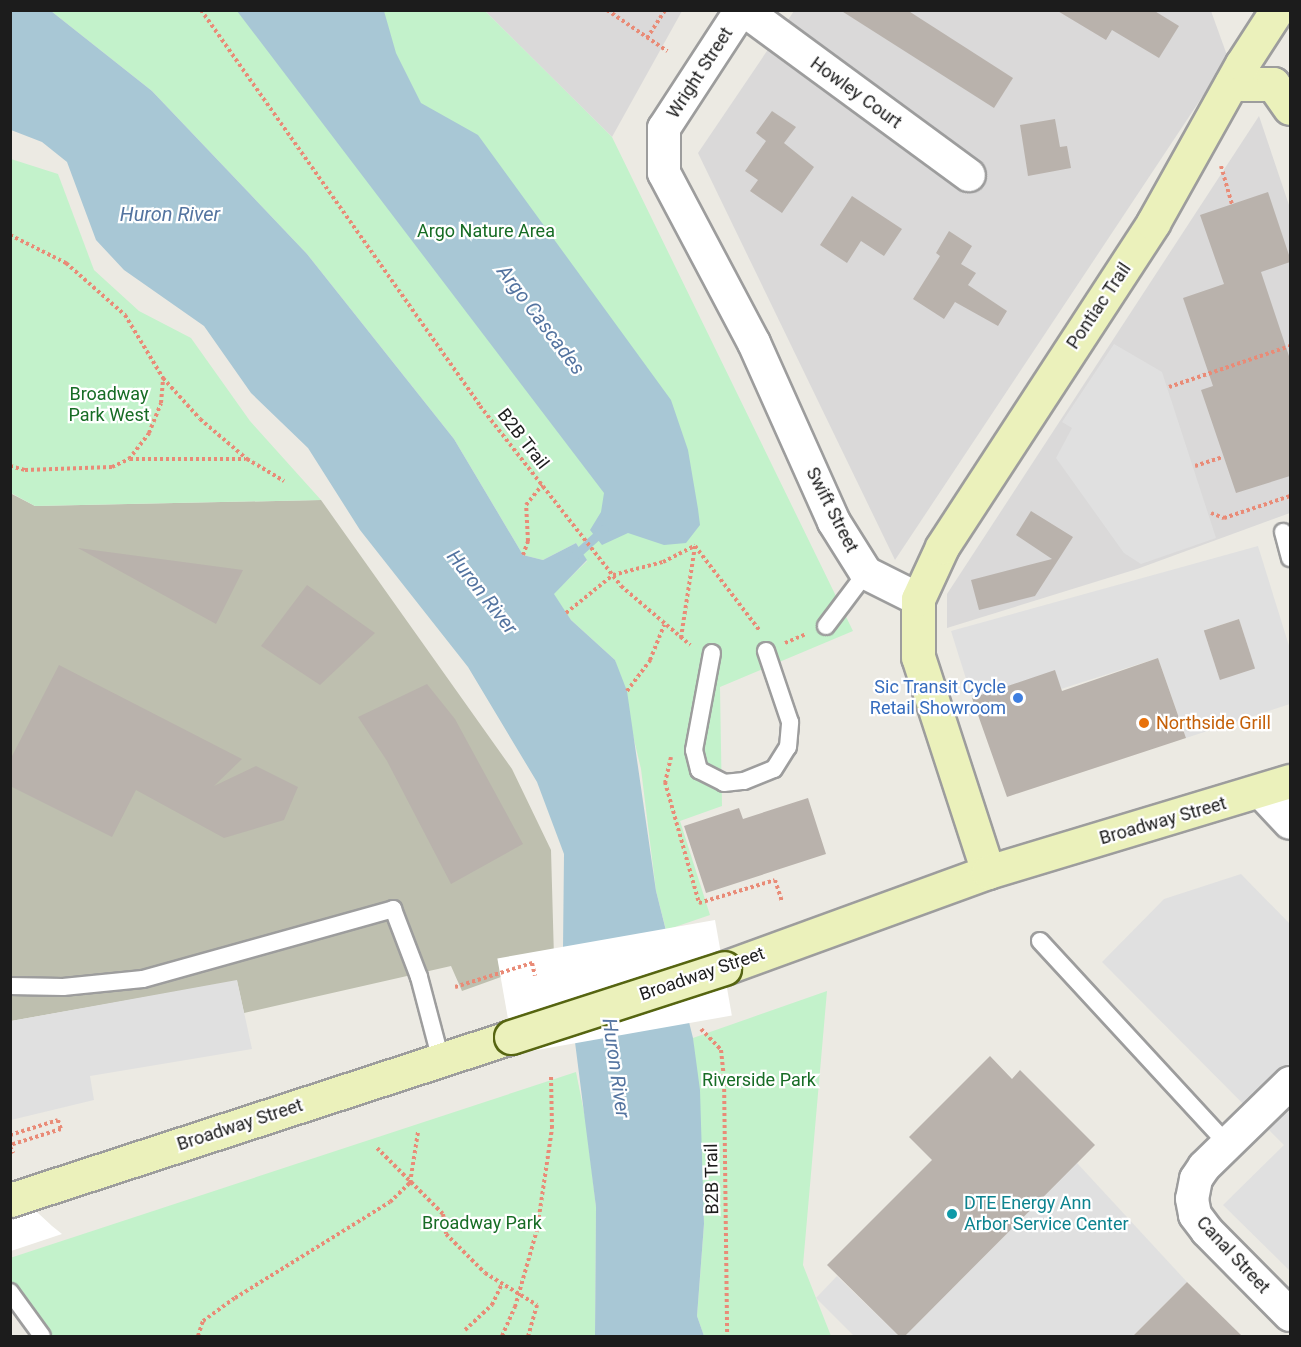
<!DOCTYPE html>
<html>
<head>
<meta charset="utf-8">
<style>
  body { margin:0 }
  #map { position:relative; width:1301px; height:1347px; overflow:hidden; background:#eceae3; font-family:Roboto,sans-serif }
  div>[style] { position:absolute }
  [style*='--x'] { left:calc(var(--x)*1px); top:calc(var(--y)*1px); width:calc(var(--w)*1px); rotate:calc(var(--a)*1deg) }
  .residential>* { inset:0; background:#dad9d9 }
  .construction>* { inset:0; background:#bebfaf }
  .park>* { inset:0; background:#c3f2cb }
  .parking>* { inset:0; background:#e0e0e0 }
  .water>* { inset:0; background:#a8c7d5 }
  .pier>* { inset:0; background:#fff; transform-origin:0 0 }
  .stream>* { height:9px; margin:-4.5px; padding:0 4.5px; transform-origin:4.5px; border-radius:4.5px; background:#a8c7d5 }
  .building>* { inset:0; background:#b9b2ac; transform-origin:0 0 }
  .path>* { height:4px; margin-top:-2px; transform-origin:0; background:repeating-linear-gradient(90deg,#e98b77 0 3px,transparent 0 6px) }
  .roads { filter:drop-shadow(2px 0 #9d9d9d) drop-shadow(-2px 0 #9d9d9d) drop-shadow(0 2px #9d9d9d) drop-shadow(0 -2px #9d9d9d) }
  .lane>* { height:16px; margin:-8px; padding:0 8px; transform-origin:8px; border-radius:8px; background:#fff }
  .street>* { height:32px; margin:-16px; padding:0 16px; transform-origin:16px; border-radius:16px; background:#fff }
  .secondary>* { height:33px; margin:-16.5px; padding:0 16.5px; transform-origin:16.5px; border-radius:16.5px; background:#ebf1bb }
  .bridges { filter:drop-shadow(2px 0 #566511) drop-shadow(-2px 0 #566511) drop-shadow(0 2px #566511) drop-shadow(0 -2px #566511) }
  .secondary-bridge>* { height:33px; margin:-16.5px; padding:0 16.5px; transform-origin:16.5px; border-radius:16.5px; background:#ebf1bb }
  .dots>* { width:16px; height:16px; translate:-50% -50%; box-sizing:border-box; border:3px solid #fff; border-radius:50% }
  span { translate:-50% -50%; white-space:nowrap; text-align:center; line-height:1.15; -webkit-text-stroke:4.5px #fff; paint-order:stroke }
  .street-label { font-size:18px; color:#1c1c1c }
  .park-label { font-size:18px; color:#176c25 }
  .shop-label { font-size:18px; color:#366cbe }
  .right { translate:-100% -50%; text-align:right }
  .food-label { font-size:18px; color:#c56008 }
  .left { translate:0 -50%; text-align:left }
  .culture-label { font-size:18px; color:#0d838f }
  .water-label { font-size:20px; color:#5474a0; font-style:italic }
  .frame { position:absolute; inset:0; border:12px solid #1c1c1c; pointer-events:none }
</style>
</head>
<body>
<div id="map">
  <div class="residential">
    <i style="clip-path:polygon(485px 11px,682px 11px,612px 137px)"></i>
    <i style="clip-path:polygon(794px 11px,1211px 11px,1228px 58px,895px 560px,698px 153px)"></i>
    <i style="clip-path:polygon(1259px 116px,1290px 208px,1290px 513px,1137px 569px,947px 628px,947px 594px)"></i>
  </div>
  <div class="construction">
    <i style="clip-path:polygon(10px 493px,35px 506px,321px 500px,512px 769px,551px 850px,554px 958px,462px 991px,451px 966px,244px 1013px,237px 981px,11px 1021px)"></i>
  </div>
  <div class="park">
    <i style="clip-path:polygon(51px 11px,485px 11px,612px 137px,853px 631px,720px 687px,722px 806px,680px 821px,710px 915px,666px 930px,656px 891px,641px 769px,615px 660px,571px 620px,553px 594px,587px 561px,576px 543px,543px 560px,523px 555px,454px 439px,307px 254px,152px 91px)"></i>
    <i style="clip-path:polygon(11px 159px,58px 174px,94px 270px,139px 311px,191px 338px,250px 421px,321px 500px,35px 506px,11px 493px)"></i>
    <i style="clip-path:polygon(827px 991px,803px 1265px,831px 1336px,704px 1336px,697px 1316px,704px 1224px,693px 1038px)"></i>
    <i style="clip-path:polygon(576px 1072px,586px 1122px,596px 1207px,595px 1336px,44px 1336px,11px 1305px,10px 1258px)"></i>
  </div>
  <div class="parking">
    <i style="clip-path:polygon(1114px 344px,1162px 372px,1216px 538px,1141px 564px,1124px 553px,1056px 458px,1072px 428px,1062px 422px)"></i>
    <i style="clip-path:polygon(evenodd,1258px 546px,1290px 649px,1290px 704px,1186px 738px,1158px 658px,1061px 689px,1055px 671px,972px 698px,951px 631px,1258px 546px,1239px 619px,1254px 668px,1205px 630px,1239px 619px)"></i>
    <i style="clip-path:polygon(1241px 874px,1290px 924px,1290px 1271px,1223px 1205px,1284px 1145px,1102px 962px,1164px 899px)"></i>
    <i style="clip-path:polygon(237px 980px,252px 1049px,90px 1076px,94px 1100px,11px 1120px,11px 1021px)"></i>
    <i style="clip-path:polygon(1077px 1163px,1187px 1282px,1133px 1336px,905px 1336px)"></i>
    <i style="clip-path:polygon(837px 1276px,899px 1336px,854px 1336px,816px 1298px)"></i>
  </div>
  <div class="water">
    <i style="clip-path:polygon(10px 11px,51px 11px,152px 91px,307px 254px,454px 439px,523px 555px,543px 560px,576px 543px,587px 560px,554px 594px,571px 620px,615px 660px,627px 691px,656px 891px,693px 1038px,700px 1090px,704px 1224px,697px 1316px,704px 1336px,595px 1336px,596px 1207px,563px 948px,564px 854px,537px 782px,468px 667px,360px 530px,308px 448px,251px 393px,204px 326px,124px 270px,96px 240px,67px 162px,42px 142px,11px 130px)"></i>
    <i style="clip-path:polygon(237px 11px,384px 11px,396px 53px,421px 103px,478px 135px,671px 400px,688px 450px,698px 509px,700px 525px,686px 543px,664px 545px,628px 533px,602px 545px,590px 530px,601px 512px,604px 493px)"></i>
  </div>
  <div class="pier">
    <i style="left:715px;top:920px;width:97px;height:221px;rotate:80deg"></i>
    <i style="clip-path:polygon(10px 1187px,52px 1226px,62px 1234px,11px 1251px)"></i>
  </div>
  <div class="stream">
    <i style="--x:572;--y:558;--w:43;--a:-42.2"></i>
  </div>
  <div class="building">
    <i style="clip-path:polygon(840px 10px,907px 10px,1013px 78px,994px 108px)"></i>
    <i style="clip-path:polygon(1056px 10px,1153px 10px,1179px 26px,1159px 58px,1112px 30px,1106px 40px)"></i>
    <i style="clip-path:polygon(772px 111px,796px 127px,784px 143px,814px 167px,782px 213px,750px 191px,758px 180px,745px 171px,766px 141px,756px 133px)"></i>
    <i style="clip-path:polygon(1055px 119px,1060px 147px,1067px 146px,1071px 168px,1028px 176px,1020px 125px)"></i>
    <i style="clip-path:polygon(1268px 192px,1290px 258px,1290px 262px,1261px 272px,1290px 359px,1290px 476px,1236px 493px,1201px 390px,1213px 386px,1183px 298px,1224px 284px,1200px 215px)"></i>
    <i style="clip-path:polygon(852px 196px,902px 229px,884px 256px,861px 241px,847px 263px,820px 245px)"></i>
    <i style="clip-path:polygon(949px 231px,972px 246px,961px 264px,976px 273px,968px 285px,1007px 311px,998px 326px,955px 302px,944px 319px,913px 299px,940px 256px,936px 253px)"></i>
    <i style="clip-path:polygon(1031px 511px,1073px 537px,1035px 596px,979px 610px,971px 580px,1052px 559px,1016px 535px)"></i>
    <i style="clip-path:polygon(78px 548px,243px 570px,216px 624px)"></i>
    <i style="clip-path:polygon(307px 585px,375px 633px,320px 685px,261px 646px)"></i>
    <i style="left:1239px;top:619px;width:52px;height:37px;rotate:72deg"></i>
    <i style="clip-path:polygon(1158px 658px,1186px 738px,1007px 797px,972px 698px,1055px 670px,1062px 691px)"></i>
    <i style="clip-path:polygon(59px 665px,242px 759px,214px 786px,256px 766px,298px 787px,284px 820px,224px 838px,136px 790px,112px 837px,10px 786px,10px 760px)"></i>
    <i style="clip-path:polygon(427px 684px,455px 719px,523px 844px,451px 884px,387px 761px,358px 717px)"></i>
    <i style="clip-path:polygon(808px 798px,826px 854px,706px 893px,684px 826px,739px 808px,743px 819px)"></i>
    <i style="clip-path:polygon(990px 1056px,1012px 1079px,1020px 1070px,1095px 1145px,905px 1336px,899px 1336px,827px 1265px,932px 1160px,909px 1137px)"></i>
    <i style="clip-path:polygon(1187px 1282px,1242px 1336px,1133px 1336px)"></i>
  </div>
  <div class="path">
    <i style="--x:201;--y:10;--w:484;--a:54.8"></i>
    <i style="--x:480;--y:406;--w:229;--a:51.9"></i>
    <i style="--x:621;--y:586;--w:91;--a:40.5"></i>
    <i style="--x:607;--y:10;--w:73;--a:34.3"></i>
    <i style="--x:647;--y:38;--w:33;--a:-57"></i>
    <i style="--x:1221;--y:166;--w:40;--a:74"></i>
    <i style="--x:10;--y:235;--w:63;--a:26.6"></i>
    <i style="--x:66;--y:263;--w:79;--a:41.4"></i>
    <i style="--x:125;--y:315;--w:74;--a:58.9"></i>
    <i style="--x:163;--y:378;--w:55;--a:47.9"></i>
    <i style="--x:200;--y:419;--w:62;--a:40.4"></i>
    <i style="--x:247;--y:459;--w:43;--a:30.7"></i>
    <i style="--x:1169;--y:387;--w:128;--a:-18.7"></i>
    <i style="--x:130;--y:459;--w:115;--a:0"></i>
    <i style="--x:10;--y:466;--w:16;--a:15"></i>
    <i style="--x:25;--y:470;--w:87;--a:-2"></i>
    <i style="--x:112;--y:467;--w:19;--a:-25"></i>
    <i style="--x:129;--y:459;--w:33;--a:-52"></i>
    <i style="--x:149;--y:433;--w:32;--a:-68"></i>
    <i style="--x:161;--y:403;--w:25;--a:-85"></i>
    <i style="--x:1195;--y:466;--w:28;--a:-18"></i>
    <i style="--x:1211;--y:513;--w:14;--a:21"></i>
    <i style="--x:1224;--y:518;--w:70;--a:-18.4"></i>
    <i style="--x:695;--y:546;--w:107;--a:52.6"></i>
    <i style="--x:523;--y:555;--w:15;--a:-70"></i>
    <i style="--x:528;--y:541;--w:36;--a:-93"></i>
    <i style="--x:526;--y:505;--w:26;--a:-51"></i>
    <i style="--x:566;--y:613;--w:60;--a:-39"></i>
    <i style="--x:613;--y:575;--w:52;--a:-14.6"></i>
    <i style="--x:663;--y:562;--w:36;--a:-27"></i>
    <i style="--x:695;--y:546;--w:93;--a:98.7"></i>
    <i style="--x:785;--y:643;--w:23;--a:-23"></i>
    <i style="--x:627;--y:691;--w:39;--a:-53"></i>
    <i style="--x:650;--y:660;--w:38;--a:-68"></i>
    <i style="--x:671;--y:757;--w:26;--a:103"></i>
    <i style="--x:665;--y:782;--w:126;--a:74.3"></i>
    <i style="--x:699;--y:903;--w:79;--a:-16.8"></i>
    <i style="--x:775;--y:880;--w:23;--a:72"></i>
    <i style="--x:455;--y:987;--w:81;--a:-17.3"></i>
    <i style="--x:532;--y:963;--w:13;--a:77"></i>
    <i style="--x:701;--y:1029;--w:29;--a:46"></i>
    <i style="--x:721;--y:1050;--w:27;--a:84"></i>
    <i style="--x:724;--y:1077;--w:259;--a:89.3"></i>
    <i style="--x:10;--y:1135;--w:50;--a:-17.4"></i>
    <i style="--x:58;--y:1120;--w:9;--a:72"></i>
    <i style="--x:61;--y:1129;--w:53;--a:162.6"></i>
    <i style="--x:10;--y:1147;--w:7;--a:63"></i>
    <i style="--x:377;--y:1148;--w:93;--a:45"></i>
    <i style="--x:443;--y:1214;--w:20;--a:81"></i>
    <i style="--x:446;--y:1234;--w:55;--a:45"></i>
    <i style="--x:485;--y:1273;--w:61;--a:31.6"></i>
    <i style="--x:537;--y:1305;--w:32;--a:106"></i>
    <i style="--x:465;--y:1330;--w:37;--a:-43"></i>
    <i style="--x:492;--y:1305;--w:23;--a:-65"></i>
    <i style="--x:198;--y:1336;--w:16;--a:-72"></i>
    <i style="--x:203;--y:1321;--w:39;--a:-36"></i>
    <i style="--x:235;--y:1298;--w:182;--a:-31.8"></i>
    <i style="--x:390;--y:1202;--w:28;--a:-44"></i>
    <i style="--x:410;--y:1183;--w:52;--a:-81.1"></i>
    <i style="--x:502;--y:1336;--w:32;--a:-66"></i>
    <i style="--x:515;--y:1307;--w:80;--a:-74.1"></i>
    <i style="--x:537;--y:1230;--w:103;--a:-81.6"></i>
    <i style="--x:552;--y:1128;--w:52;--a:-91.1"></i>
  </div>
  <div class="roads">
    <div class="lane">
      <i style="--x:1283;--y:532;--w:27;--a:75"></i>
      <i style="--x:826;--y:626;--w:66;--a:-53"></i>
      <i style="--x:712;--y:653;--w:99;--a:100.5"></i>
      <i style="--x:694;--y:750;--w:21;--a:76"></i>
      <i style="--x:699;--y:770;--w:28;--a:27"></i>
      <i style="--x:724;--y:783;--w:20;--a:-6"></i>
      <i style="--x:744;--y:781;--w:32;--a:-22"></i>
      <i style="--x:774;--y:769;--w:26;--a:-58"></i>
      <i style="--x:788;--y:747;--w:25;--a:-85"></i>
      <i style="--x:790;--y:722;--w:75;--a:-108.7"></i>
      <i style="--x:1040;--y:941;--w:276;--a:47.3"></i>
      <i style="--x:10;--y:986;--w:53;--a:1.1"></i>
      <i style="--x:63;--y:987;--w:80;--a:-5.7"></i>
      <i style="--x:143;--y:979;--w:260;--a:-15.6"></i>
      <i style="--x:393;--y:909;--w:73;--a:69.1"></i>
      <i style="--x:419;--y:977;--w:86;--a:75.2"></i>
      <i style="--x:10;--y:1292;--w:54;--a:54"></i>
    </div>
    <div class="street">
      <i style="--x:741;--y:10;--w:141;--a:123.1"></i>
      <i style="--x:664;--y:128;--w:45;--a:90"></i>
      <i style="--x:664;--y:173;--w:192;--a:62.1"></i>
      <i style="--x:754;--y:343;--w:196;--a:65.9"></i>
      <i style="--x:834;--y:522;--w:60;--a:57.9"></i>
      <i style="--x:866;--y:573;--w:58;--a:26.6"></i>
      <i style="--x:744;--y:10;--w:279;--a:36.3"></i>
      <i style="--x:1261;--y:792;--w:42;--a:46.9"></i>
      <i style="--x:1290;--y:1083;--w:120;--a:135.7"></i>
      <i style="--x:1204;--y:1167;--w:14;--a:124"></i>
      <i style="--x:1196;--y:1179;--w:20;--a:101"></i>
      <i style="--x:1192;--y:1199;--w:16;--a:79"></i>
      <i style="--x:1195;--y:1215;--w:20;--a:53"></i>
      <i style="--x:1207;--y:1231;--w:118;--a:45.3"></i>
    </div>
    <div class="secondary">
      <i style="--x:1231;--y:84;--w:42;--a:0"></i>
      <i style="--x:1273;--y:84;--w:29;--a:55"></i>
      <i style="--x:988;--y:872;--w:226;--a:-108"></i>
      <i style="--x:918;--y:657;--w:58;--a:-90"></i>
      <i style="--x:918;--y:599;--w:57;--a:-65.2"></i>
      <i style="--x:942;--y:547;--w:387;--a:-56.9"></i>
      <i style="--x:1153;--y:223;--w:182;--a:-60.8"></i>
      <i style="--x:1242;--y:64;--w:64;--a:-57.1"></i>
      <i style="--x:724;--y:968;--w:281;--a:-20"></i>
      <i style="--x:988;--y:872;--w:315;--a:-16.8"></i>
      <i style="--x:10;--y:1200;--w:527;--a:-18.02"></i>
    </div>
  </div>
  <div class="bridges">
    <div class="secondary-bridge">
      <i style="--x:511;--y:1037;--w:224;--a:-17.9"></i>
    </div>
  </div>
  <div class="dots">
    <i style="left:1018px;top:698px;background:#3f7fe0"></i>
    <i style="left:1144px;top:723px;background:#e8710a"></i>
    <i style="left:952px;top:1214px;background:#0f9aa8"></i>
  </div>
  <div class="street-label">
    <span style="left:700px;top:73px;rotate:-57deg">Wright Street</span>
    <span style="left:856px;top:93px;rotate:36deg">Howley Court</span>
    <span style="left:1099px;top:306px;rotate:-56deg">Pontiac Trail</span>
    <span style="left:523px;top:439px;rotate:52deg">B2B Trail</span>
    <span style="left:832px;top:510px;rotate:63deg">Swift Street</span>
    <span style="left:1163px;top:821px;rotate:-16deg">Broadway Street</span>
    <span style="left:702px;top:974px;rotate:-19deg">Broadway Street</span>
    <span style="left:240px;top:1125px;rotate:-18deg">Broadway Street</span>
    <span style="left:712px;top:1179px;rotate:-91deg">B2B Trail</span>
    <span style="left:1233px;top:1255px;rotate:47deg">Canal Street</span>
  </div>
  <div class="park-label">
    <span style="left:486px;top:231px">Argo Nature Area</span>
    <span style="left:109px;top:405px">Broadway<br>Park West</span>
    <span style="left:759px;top:1080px">Riverside Park</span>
    <span style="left:482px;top:1223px">Broadway Park</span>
  </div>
  <div class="shop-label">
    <span class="right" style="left:1006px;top:698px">Sic Transit Cycle<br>Retail Showroom</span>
  </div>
  <div class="food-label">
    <span class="left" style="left:1156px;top:723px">Northside Grill</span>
  </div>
  <div class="culture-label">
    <span class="left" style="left:964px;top:1214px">DTE Energy Ann<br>Arbor Service Center</span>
  </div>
  <div class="water-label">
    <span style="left:170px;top:214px">Huron River</span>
    <span style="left:541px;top:320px;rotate:53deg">Argo Cascades</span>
    <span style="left:482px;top:592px;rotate:52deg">Huron River</span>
    <span style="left:616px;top:1068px;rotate:82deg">Huron River</span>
  </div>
  <div class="frame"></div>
</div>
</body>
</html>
